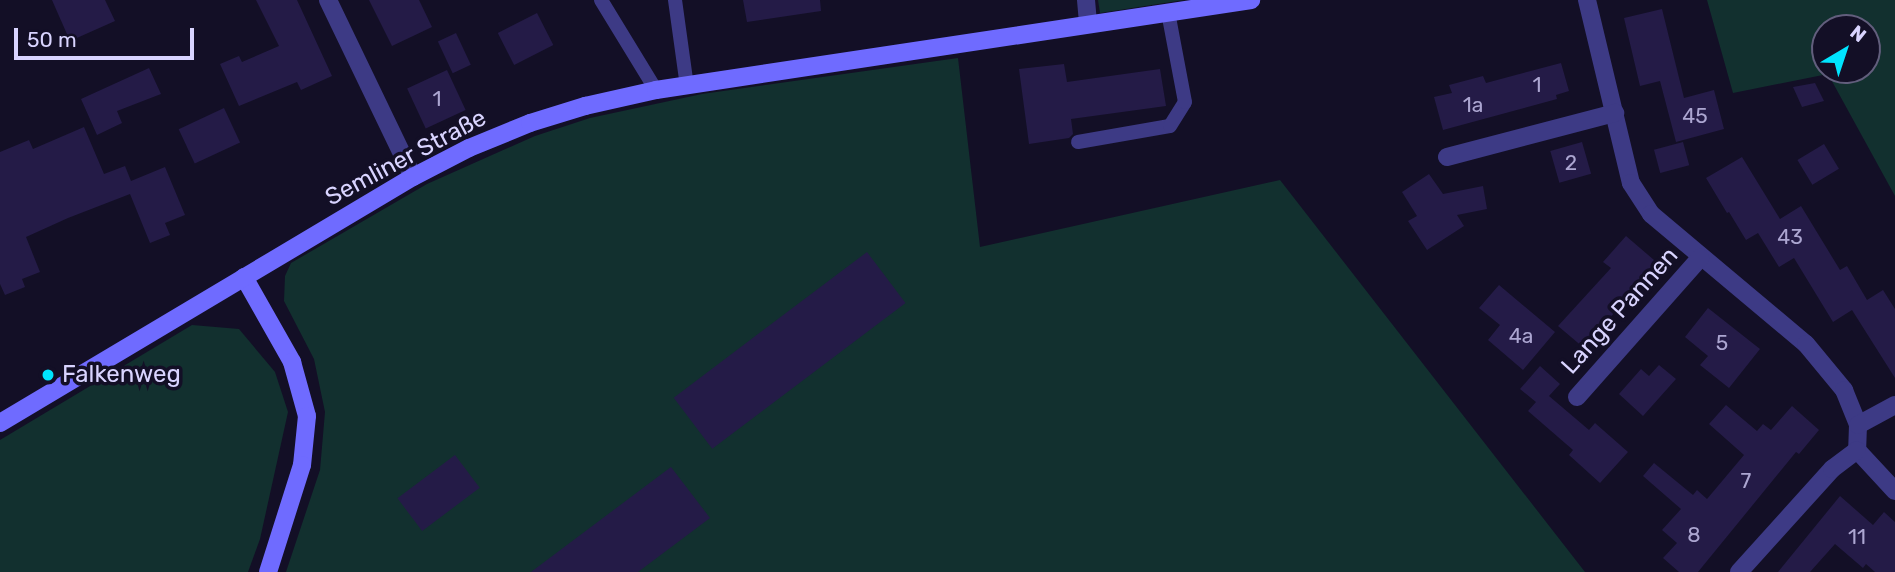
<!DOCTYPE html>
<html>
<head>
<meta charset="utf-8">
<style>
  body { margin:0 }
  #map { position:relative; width:1895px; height:572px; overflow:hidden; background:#130f26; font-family:Rubik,sans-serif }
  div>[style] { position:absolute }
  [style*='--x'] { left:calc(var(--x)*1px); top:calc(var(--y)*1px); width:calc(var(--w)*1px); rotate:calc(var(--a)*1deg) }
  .green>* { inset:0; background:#12302f }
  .building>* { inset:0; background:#241b47; transform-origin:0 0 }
  .lane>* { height:14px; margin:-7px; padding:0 7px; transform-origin:7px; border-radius:7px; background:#3d3a85 }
  .street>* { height:18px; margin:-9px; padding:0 9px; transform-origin:9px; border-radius:9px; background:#3d3a85 }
  .secondary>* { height:18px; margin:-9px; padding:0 9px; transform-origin:9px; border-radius:9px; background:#6f6bff }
  .dots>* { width:19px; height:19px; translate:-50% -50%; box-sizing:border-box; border:4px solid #130f26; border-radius:50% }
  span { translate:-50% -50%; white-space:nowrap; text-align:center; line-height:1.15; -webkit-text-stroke:7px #130f26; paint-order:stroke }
  .number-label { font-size:21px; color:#aca6d1 }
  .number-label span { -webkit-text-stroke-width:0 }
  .street-label { font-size:24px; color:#d9d4ff }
  .poi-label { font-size:24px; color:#d9d4ff }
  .left { translate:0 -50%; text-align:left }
  .north { position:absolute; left:1811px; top:14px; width:70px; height:70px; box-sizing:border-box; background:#130f26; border:2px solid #625e7d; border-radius:50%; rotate:39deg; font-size:19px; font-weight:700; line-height:28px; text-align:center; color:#d9d4ff }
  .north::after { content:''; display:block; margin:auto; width:24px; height:32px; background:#00e5ff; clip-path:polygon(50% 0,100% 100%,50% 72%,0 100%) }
  .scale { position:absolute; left:14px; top:28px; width:180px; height:32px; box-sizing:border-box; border:4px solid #d9d4ff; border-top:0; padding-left:9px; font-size:21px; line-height:24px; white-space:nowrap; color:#d9d4ff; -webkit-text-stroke:5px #130f26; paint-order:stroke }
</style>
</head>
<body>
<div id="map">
  <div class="green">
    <i style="clip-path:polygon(1098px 0,1184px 0,1100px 13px)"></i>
    <i style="clip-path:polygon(evenodd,1707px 0,1895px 0,1895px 196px,1828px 74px,1733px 93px,1707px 0,1825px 28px,1867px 28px,1867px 70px,1825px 70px,1825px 28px)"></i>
    <i style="clip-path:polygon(958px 58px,980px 247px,1280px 180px,1585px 572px,286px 572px,320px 470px,325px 412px,314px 359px,284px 301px,285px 276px,291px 263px,427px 184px,535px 136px,590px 118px,702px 94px)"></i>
    <i style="clip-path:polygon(192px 325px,239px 329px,275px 372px,288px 412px,260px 539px,248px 572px,0 572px,0 440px)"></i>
  </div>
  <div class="building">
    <i style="clip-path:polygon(52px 0,105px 0,115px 21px,70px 41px)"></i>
    <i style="clip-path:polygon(256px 0,297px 0,332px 76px,301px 90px,297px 82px,239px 106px,220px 64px,239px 56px,242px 62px,279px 46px)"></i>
    <i style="clip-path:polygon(369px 0,419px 0,432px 27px,392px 46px)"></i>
    <i style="clip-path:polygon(743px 0,820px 0,821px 11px,747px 22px)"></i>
    <i style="clip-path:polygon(1662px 9px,1684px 98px,1714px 90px,1724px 129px,1676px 142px,1660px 81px,1640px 86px,1624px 18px)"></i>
    <i style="left:537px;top:13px;width:36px;height:44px;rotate:63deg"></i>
    <i style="left:456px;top:33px;width:35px;height:20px;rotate:65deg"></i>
    <i style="clip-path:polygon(1561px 63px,1569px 91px,1556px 95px,1557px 99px,1443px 130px,1434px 97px,1452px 93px,1449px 85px,1483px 76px,1486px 83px)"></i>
    <i style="clip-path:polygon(1064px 64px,1067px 82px,1160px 69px,1166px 106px,1071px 119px,1073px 134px,1069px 138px,1029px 144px,1019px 69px)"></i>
    <i style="clip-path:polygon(149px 68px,161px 94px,117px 111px,122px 123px,97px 135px,81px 99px)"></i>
    <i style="left:447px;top:70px;width:44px;height:44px;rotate:65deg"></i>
    <i style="clip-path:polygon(1815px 83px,1824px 101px,1802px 107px,1793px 87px)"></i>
    <i style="left:224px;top:108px;width:38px;height:50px;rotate:65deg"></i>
    <i style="clip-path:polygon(84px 127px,104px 174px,125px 166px,131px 181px,165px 167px,185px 215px,165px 223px,170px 235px,150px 243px,130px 194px,68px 218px,26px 237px,40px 272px,22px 279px,25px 287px,5px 295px,0 284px,0 152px,29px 140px,33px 149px)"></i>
    <i style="left:1582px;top:142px;width:33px;height:33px;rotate:74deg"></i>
    <i style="left:1683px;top:142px;width:24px;height:30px;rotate:75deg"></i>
    <i style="left:1824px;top:144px;width:29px;height:31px;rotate:59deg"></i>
    <i style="clip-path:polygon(1742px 157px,1780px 219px,1801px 206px,1840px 270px,1847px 266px,1867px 300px,1883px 290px,1895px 309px,1895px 378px,1852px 310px,1833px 322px,1794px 258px,1779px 267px,1758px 233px,1746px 240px,1729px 212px,1727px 213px,1706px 178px)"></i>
    <i style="clip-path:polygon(1429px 174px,1443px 194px,1483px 186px,1487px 209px,1457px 215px,1464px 226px,1427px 250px,1408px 221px,1417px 216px,1402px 192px)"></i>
    <i style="clip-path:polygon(1626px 236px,1661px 266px,1631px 302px,1627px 298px,1584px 348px,1558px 326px,1611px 268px,1603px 262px)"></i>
    <i style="left:867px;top:252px;width:64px;height:242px;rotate:53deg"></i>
    <i style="clip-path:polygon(1499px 285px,1555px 332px,1523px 370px,1488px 340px,1500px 325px,1479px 308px)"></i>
    <i style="clip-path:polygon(1708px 308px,1760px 349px,1729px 388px,1700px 365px,1708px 356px,1685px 337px)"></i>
    <i style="clip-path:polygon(1659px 365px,1676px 379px,1643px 416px,1619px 394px,1641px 369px,1649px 376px)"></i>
    <i style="clip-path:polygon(1540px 366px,1560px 384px,1549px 396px,1589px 430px,1595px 423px,1628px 452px,1600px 483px,1569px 455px,1573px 450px,1528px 411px,1536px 402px,1520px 389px)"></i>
    <i style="clip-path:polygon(1726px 405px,1757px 431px,1763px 424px,1771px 430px,1792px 406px,1819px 430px,1799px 454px,1796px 452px,1698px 572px,1679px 572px,1663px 558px,1677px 543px,1662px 530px,1681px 509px,1643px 476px,1654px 463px,1693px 495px,1697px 490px,1707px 499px,1744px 455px,1709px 424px)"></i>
    <i style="left:455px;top:455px;width:41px;height:72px;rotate:53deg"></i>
    <i style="clip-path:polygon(671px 467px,710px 518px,638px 572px,531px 572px)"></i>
    <i style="clip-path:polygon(1840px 496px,1873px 525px,1884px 512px,1895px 522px,1895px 572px,1875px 572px,1866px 564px,1863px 568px,1835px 544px,1810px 572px,1778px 572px)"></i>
  </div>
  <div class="lane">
    <i style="--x:601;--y:0;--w:105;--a:58.6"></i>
    <i style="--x:675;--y:0;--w:87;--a:82.1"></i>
    <i style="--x:1078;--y:142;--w:93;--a:-9.9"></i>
    <i style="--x:1170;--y:126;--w:28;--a:-58"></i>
    <i style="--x:1185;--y:102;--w:92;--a:-100.7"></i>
  </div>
  <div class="street">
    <i style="--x:328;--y:0;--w:196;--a:64.3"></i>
    <i style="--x:1086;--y:0;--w:24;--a:85"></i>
    <i style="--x:1587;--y:0;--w:188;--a:76.5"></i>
    <i style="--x:1631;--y:183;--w:37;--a:57"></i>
    <i style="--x:1651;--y:214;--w:202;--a:40"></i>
    <i style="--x:1806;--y:344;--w:60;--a:50.4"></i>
    <i style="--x:1844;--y:390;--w:38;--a:68"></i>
    <i style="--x:1858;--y:425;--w:25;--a:92"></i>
    <i style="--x:1857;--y:450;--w:56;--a:47.2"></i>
    <i style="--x:1447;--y:157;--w:174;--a:-14.7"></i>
    <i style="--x:1577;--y:397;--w:186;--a:-48.5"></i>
    <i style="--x:1858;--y:425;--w:42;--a:-28.4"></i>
    <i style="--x:1739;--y:572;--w:139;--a:-47.9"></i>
    <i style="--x:1832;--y:469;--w:31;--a:-37"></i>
  </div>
  <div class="secondary">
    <i style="--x:244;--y:277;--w:98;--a:60.5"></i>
    <i style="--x:292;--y:362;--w:56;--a:74.5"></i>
    <i style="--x:307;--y:416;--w:49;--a:95.8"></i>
    <i style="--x:302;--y:465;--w:112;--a:107.6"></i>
    <i style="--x:0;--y:423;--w:481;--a:-30.8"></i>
    <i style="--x:413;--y:177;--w:63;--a:-27.4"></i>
    <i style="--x:469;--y:148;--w:66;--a:-22.3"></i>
    <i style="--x:530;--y:123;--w:58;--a:-17.2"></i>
    <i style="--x:585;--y:106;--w:73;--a:-12.7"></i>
    <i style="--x:656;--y:90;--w:602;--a:-8.6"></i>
  </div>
  <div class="dots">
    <i style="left:48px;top:375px;background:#00e5ff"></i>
  </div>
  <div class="number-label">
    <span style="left:1537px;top:85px">1</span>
    <span style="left:437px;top:99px">1</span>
    <span style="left:1473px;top:105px">1a</span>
    <span style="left:1695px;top:116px">45</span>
    <span style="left:1571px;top:163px">2</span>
    <span style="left:1790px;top:237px">43</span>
    <span style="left:1521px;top:336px">4a</span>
    <span style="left:1722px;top:343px">5</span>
    <span style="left:1746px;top:481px">7</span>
    <span style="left:1694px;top:535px">8</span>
    <span style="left:1857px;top:537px">11</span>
  </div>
  <div class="street-label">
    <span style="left:406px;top:158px;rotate:-28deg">Semliner Straße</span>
    <span style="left:1620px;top:311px;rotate:-48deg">Lange Pannen</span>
  </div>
  <div class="poi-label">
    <span class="left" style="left:62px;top:375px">Falkenweg</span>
  </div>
  <div class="north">N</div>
  <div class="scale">50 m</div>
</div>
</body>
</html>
